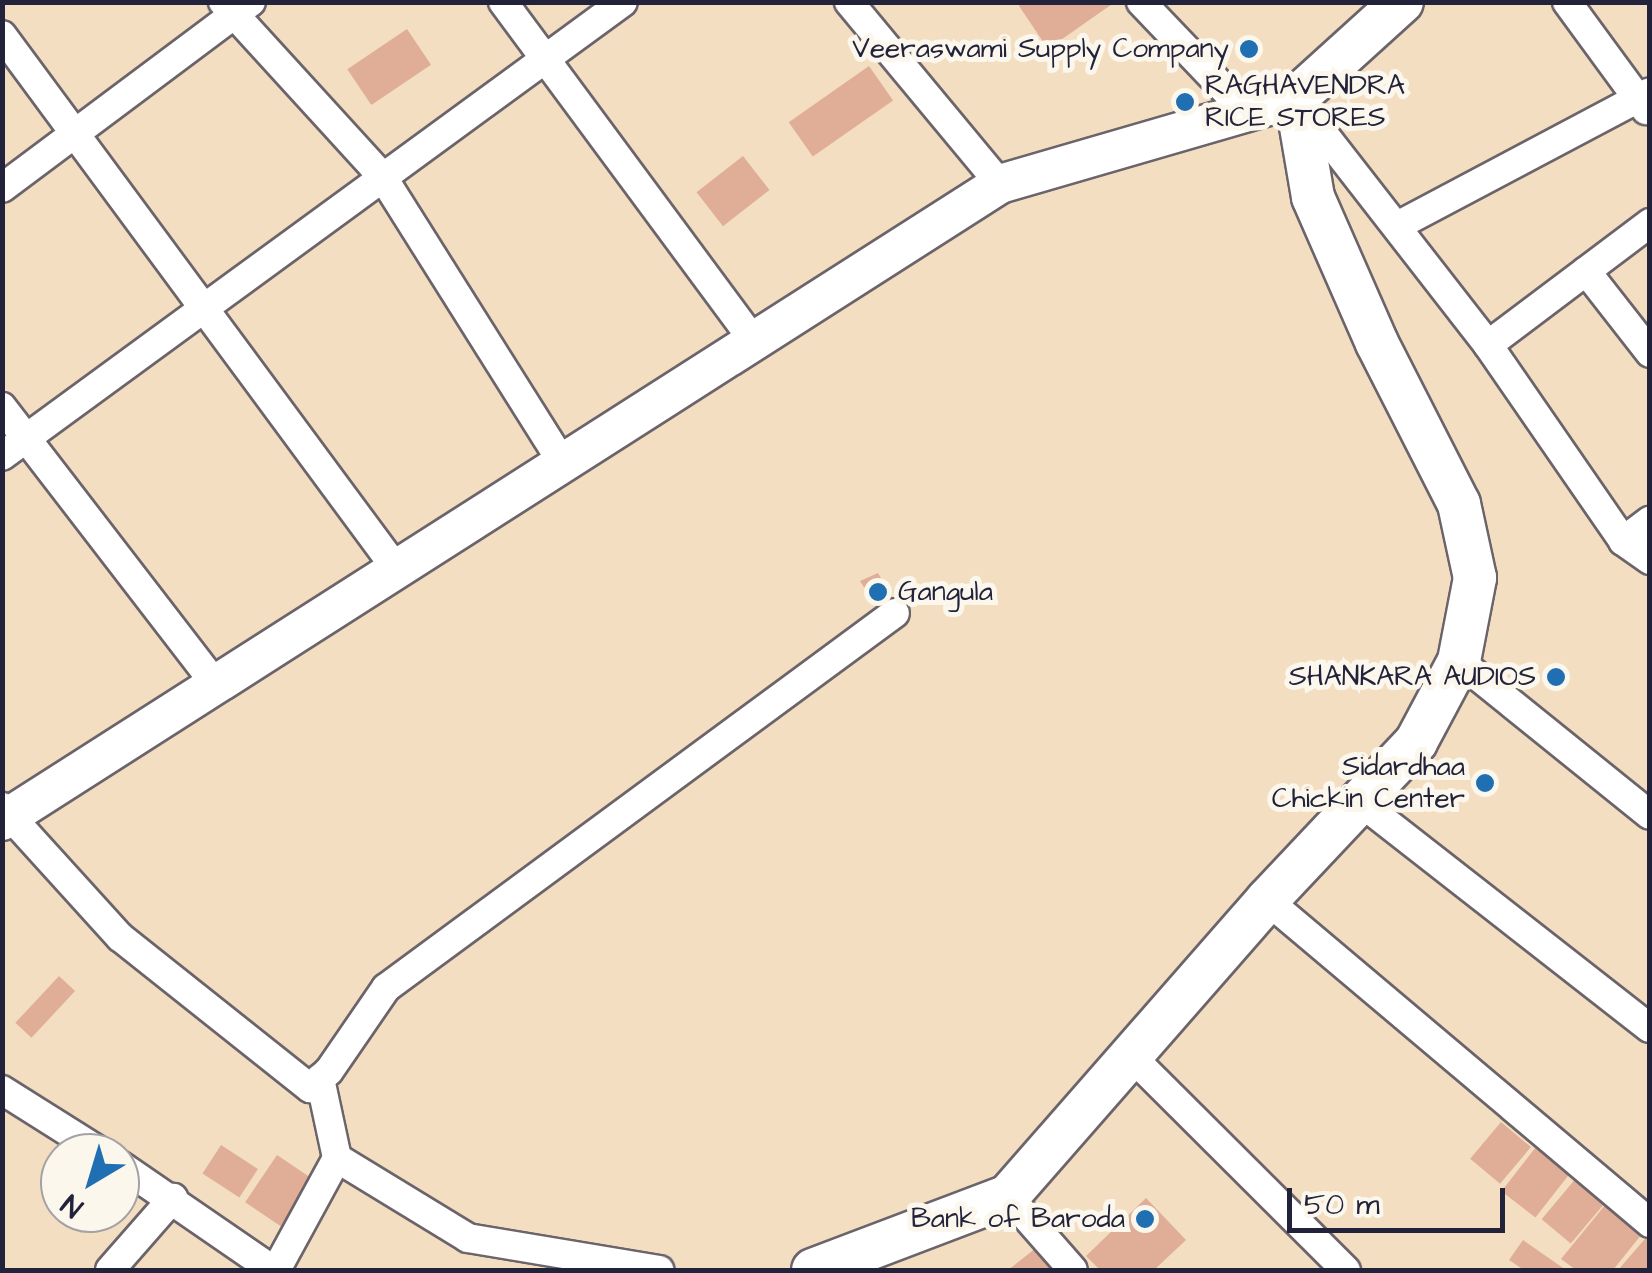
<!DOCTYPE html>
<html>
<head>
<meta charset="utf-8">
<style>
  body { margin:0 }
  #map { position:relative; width:1652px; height:1273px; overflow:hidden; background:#f3dec2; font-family:"Architects Daughter",sans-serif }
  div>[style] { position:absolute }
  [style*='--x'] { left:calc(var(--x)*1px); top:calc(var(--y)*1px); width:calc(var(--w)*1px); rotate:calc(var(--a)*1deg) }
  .building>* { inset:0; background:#e0ae97; transform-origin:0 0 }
  .roads { filter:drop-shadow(2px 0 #6b646a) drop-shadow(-2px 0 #6b646a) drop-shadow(0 2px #6b646a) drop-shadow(0 -2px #6b646a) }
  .minor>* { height:28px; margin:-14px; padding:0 14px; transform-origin:14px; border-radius:14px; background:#fff }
  .secondary>* { height:38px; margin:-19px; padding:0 19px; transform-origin:19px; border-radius:19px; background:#fff }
  .primary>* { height:42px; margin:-21px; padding:0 21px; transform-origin:21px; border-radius:21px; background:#fff }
  .dots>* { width:28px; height:28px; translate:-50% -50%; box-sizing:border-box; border:5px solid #fbf7ec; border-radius:50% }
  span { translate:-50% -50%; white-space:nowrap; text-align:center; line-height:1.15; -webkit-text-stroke:10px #fbf7ec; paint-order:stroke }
  .poi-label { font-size:28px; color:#22223b }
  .right { translate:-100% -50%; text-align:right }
  .left { translate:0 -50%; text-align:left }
  .frame { position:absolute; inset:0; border:5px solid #22223b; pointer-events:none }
  .north { position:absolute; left:40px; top:1133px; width:100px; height:100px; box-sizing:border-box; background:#fbf7ec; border:2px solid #a4a2a5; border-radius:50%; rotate:218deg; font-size:28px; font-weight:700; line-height:40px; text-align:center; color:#22223b }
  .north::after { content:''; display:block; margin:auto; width:35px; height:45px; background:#1f6fb2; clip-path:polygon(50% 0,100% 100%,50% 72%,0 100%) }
  .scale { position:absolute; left:1287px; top:1188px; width:218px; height:45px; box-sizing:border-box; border:5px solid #22223b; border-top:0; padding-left:12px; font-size:30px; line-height:35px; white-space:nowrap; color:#22223b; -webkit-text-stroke:8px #fbf7ec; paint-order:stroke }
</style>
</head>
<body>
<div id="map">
  <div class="building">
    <i style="clip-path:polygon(1023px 2px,1115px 2px,1048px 49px,1019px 6px)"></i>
    <i style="left:407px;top:29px;width:43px;height:72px;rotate:56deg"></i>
    <i style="left:869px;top:66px;width:42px;height:98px;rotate:55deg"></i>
    <i style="left:743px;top:156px;width:43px;height:59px;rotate:52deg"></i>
    <i style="clip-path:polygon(878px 573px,896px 604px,879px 611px,860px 581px)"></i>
    <i style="left:59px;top:976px;width:22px;height:64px;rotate:43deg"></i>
    <i style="left:1501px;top:1122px;width:39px;height:48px;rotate:40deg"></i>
    <i style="left:221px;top:1145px;width:44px;height:34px;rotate:33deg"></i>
    <i style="left:1536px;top:1147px;width:43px;height:56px;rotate:38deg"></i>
    <i style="left:277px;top:1155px;width:43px;height:57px;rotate:34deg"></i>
    <i style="left:1577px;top:1177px;width:38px;height:55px;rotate:40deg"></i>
    <i style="clip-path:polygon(1146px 1198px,1186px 1240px,1154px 1270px,1100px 1270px,1086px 1256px)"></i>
    <i style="clip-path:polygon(1610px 1199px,1646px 1229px,1613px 1270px,1576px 1270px,1561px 1259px)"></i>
    <i style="clip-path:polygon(1650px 1233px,1650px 1270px,1618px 1270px)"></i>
    <i style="clip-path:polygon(1523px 1240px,1566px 1270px,1524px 1270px,1509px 1260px)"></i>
    <i style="clip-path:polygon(1036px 1248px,1055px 1270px,1008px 1270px)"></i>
  </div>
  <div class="roads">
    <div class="minor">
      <i style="--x:223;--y:2;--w:236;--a:47.6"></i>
      <i style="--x:382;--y:176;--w:336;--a:57.8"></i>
      <i style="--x:503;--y:2;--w:418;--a:53.5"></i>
      <i style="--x:849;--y:2;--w:236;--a:50.3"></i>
      <i style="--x:1141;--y:2;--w:153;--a:46.3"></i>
      <i style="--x:1567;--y:2;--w:134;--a:53.8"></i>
      <i style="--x:2;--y:35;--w:661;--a:53.55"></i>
      <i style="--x:1302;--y:106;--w:303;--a:52.1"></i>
      <i style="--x:1488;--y:345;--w:238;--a:55.4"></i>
      <i style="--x:1623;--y:541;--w:34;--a:-37"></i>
      <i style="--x:2;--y:188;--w:311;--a:-36.8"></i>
      <i style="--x:1397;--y:226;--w:286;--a:-27.9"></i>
      <i style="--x:1586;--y:271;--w:104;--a:52"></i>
      <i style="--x:1488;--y:345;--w:203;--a:-37"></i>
      <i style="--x:2;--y:407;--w:354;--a:52.4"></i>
      <i style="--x:2;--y:456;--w:769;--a:-36.17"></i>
      <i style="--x:1623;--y:541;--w:33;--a:35"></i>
      <i style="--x:1459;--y:661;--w:245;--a:38.9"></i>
      <i style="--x:1359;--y:801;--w:369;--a:38"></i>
      <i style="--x:2;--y:807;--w:176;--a:47.8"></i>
      <i style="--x:120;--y:937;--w:243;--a:38.5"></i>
      <i style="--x:310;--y:1088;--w:25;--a:-42"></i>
      <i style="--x:329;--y:1071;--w:101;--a:-55.5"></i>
      <i style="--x:386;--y:988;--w:632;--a:-36.38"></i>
      <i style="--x:1267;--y:900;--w:501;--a:40.14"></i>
      <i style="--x:1129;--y:1054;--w:306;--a:44.9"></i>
      <i style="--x:2;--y:1090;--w:118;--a:32.2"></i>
      <i style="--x:337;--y:1158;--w:153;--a:31.4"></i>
      <i style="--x:468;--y:1238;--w:194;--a:9.5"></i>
      <i style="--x:120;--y:1165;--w:186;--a:34.5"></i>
      <i style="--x:1008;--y:1196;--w:98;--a:48.7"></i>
      <i style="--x:110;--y:1270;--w:96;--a:-48.8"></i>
      <i style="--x:276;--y:1270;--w:128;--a:-61.4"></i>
      <i style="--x:337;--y:1158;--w:81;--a:-102.1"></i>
    </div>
    <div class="secondary">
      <i style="--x:2;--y:821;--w:1184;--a:-32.55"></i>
      <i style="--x:1000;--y:184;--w:308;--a:-16.2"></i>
    </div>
    <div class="primary">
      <i style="--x:813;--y:1270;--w:209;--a:-20.8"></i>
      <i style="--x:1008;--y:1196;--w:393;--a:-48.8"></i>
      <i style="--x:1267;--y:900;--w:217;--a:-46.7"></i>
      <i style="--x:1416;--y:742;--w:92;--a:-62"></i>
      <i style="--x:1459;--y:661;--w:85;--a:-79.1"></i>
      <i style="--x:1475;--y:578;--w:76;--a:-102.2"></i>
      <i style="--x:1459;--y:504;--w:181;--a:-117"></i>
      <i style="--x:1377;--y:343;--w:159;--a:-113.7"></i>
      <i style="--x:1313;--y:197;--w:100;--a:-99.7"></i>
      <i style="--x:1296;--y:98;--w:143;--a:-42.2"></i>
    </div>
  </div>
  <div class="dots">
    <i style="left:1249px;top:49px;background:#1f6fb2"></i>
    <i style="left:1185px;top:102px;background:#1f6fb2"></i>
    <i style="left:878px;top:592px;background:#1f6fb2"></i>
    <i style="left:1556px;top:677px;background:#1f6fb2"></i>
    <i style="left:1485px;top:783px;background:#1f6fb2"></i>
    <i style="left:1145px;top:1219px;background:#1f6fb2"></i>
  </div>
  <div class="poi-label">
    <span class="right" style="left:1229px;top:49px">Veeraswami Supply Company</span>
    <span class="left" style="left:1205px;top:102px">RAGHAVENDRA<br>RICE STORES</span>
    <span class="left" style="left:898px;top:592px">Gangula</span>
    <span class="right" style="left:1536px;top:677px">SHANKARA AUDIOS</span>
    <span class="right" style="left:1465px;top:783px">Sidardhaa<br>Chickin Center</span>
    <span class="right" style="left:1125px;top:1219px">Bank of Baroda</span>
  </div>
  <div class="frame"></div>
  <div class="north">N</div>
  <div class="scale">50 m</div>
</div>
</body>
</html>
